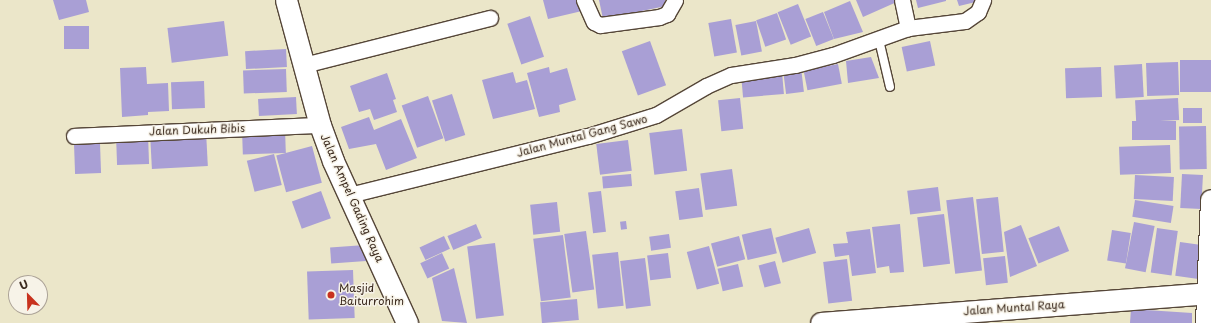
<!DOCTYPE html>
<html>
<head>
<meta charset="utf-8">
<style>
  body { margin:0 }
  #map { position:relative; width:1211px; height:323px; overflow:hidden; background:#ebe6c9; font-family:"Playpen Sans",sans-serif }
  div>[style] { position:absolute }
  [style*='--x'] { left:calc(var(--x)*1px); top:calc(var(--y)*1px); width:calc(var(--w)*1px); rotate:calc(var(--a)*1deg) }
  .building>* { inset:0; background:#a99fd5; transform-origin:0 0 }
  .roads { filter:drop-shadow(1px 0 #554638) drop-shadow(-1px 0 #554638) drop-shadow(0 1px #554638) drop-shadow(0 -1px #554638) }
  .lane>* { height:8px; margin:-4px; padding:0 4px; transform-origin:4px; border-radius:4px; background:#fff }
  .street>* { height:15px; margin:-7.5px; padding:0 7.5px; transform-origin:7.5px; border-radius:7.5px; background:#fff }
  .secondary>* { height:21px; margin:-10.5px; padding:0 10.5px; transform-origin:10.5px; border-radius:10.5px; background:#fff }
  .dots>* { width:11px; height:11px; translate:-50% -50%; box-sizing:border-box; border:2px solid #f7f3e8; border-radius:50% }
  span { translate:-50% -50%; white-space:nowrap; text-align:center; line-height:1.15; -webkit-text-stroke:3px #f7f3e8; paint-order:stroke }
  .street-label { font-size:11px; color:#3b2a1e }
  .poi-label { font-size:11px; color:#3b2a1e }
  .left { translate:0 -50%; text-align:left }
  .north { position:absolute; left:8px; top:275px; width:40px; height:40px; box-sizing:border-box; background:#f7f3e8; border:1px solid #aca397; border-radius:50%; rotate:337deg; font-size:11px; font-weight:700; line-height:16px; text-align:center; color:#3b2a1e }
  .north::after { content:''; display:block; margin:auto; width:14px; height:18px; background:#c8321e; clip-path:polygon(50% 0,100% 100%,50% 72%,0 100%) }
</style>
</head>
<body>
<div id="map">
  <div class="building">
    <i style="clip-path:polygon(53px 0,86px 0,89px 12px,59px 20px)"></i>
    <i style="clip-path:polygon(543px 0,579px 0,582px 11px,548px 19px)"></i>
    <i style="clip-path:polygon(599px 0,665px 0,666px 6px,603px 19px)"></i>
    <i style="clip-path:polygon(856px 0,899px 0,899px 1px,863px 17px)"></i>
    <i style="clip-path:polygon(916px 0,946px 0,946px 1px,918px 8px)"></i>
    <i style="clip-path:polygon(957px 0,979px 0,980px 1px,959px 6px)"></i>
    <i style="clip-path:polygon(850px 1px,863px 32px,834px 39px,824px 12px)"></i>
    <i style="left:798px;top:4px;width:35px;height:22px;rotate:68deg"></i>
    <i style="left:823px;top:12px;width:29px;height:19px;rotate:68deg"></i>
    <i style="left:777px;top:13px;width:28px;height:22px;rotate:71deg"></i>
    <i style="left:530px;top:16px;width:43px;height:24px;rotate:71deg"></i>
    <i style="left:731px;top:19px;width:34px;height:23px;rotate:80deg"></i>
    <i style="left:224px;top:21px;width:35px;height:57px;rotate:83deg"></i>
    <i style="left:756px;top:21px;width:31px;height:21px;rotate:79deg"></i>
    <i style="left:64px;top:26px;width:25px;height:23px"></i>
    <i style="left:650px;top:41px;width:47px;height:30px;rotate:70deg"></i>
    <i style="left:930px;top:41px;width:25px;height:29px;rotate:78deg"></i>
    <i style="left:286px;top:49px;width:18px;height:41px;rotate:87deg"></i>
    <i style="clip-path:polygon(871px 57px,879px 78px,848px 83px,846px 61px)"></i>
    <i style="left:1211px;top:60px;width:32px;height:31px;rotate:90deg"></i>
    <i style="left:1178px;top:62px;width:33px;height:32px;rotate:88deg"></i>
    <i style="left:838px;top:64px;width:20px;height:35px;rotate:79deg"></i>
    <i style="left:1142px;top:64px;width:33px;height:28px;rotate:87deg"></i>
    <i style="clip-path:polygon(146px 67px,147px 84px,168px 83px,169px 111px,148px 112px,148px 115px,122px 117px,120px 68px)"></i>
    <i style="clip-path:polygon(549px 67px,550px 73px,567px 68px,576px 100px,559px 105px,560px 112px,539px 117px,527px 73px)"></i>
    <i style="left:1101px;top:67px;width:30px;height:36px;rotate:88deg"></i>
    <i style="left:801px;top:68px;width:24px;height:18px;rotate:83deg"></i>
    <i style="left:286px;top:69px;width:23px;height:43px;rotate:88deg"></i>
    <i style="clip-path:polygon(513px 72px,516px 83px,527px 80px,535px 109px,493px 119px,482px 80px)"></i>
    <i style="left:782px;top:72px;width:22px;height:41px;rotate:85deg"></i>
    <i style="clip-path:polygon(387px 73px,396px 99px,393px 100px,397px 112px,374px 120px,370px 109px,359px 112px,350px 86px)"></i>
    <i style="left:204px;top:81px;width:27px;height:33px;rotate:88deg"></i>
    <i style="left:452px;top:94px;width:43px;height:21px;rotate:72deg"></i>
    <i style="left:428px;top:96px;width:45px;height:28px;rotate:70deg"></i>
    <i style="left:296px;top:97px;width:17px;height:38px;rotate:87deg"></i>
    <i style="left:740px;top:98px;width:31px;height:22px;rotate:84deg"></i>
    <i style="left:1178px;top:98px;width:22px;height:43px;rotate:87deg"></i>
    <i style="left:1183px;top:108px;width:19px;height:15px"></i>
    <i style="clip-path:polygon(369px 117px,374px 130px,401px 119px,417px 158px,386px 170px,376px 144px,349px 149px,341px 127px)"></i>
    <i style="left:1176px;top:121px;width:19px;height:44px;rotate:90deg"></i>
    <i style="left:1206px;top:126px;width:43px;height:27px;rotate:89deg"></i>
    <i style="left:285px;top:129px;width:24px;height:43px;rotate:88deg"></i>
    <i style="left:682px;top:129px;width:42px;height:33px;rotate:83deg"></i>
    <i style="left:206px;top:131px;width:35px;height:56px;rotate:87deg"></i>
    <i style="left:148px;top:134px;width:30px;height:32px;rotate:88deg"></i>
    <i style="left:628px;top:140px;width:31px;height:32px;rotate:83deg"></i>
    <i style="left:100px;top:143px;width:30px;height:26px;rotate:88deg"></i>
    <i style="left:1170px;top:145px;width:28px;height:51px;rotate:88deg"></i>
    <i style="left:312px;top:146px;width:38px;height:37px;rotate:75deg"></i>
    <i style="left:274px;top:154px;width:32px;height:28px;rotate:76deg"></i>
    <i style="left:732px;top:169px;width:37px;height:32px;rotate:82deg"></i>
    <i style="left:631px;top:174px;width:12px;height:29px;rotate:85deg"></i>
    <i style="left:1182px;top:174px;width:21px;height:34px;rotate:3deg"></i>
    <i style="left:1135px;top:175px;width:39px;height:24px;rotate:3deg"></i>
    <i style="left:938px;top:187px;width:24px;height:31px;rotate:83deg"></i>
    <i style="left:699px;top:188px;width:29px;height:24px;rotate:82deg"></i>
    <i style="left:321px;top:191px;width:29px;height:31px;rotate:70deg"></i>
    <i style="left:601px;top:191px;width:41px;height:13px;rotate:83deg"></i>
    <i style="left:973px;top:197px;width:74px;height:27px;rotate:83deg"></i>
    <i style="left:998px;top:197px;width:55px;height:22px;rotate:84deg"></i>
    <i style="left:1135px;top:200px;width:39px;height:17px;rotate:9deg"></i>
    <i style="left:557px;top:202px;width:30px;height:27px;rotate:84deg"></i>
    <i style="left:944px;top:214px;width:50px;height:27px;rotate:83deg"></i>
    <i style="left:626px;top:221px;width:8px;height:6px;rotate:83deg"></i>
    <i style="left:1134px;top:222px;width:21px;height:47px;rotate:11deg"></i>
    <i style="left:476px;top:224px;width:15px;height:31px;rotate:67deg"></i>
    <i style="clip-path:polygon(900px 224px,904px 272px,890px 273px,889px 266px,877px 268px,872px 227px)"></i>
    <i style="clip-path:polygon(1021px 225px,1037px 266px,1010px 277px,1004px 232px)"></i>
    <i style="left:1059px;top:226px;width:27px;height:33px;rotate:68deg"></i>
    <i style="left:771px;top:228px;width:26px;height:30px;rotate:77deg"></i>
    <i style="left:809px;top:228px;width:26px;height:35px;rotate:74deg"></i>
    <i style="left:1157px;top:228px;width:21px;height:45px;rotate:8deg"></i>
    <i style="clip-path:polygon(870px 229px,876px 273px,852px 276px,849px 255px,835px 257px,833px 244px,848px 243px,846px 232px)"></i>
    <i style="left:1112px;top:230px;width:19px;height:31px;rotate:9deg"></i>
    <i style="left:586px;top:231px;width:59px;height:22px;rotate:82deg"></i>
    <i style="left:669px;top:234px;width:14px;height:20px;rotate:82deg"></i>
    <i style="left:563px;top:235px;width:63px;height:30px;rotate:83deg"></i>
    <i style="left:444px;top:236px;width:14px;height:27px;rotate:65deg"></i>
    <i style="left:739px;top:236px;width:24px;height:29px;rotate:75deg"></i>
    <i style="left:1180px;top:242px;width:27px;height:34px;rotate:8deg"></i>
    <i style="left:495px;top:243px;width:73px;height:28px;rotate:83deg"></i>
    <i style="left:365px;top:245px;width:16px;height:35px;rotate:86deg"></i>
    <i style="left:709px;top:246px;width:39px;height:23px;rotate:75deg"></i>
    <i style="left:618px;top:252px;width:54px;height:26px;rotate:84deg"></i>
    <i style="left:442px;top:253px;width:17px;height:24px;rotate:65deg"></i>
    <i style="left:668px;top:253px;width:25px;height:21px;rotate:83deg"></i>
    <i style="left:1005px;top:256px;width:27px;height:22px;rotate:84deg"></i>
    <i style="left:645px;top:258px;width:48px;height:25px;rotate:83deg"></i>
    <i style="left:847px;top:259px;width:42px;height:24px;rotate:83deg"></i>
    <i style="left:775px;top:261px;width:23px;height:17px;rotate:75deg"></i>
    <i style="left:738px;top:264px;width:23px;height:21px;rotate:77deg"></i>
    <i style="clip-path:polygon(454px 268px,467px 323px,442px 321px,432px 278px)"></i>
    <i style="left:353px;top:270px;width:48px;height:46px;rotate:88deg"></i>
    <i style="left:577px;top:299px;width:21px;height:37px;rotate:85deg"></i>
    <i style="clip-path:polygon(1131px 309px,1192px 313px,1192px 323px,1130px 323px)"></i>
  </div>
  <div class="roads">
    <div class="lane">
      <i style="--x:879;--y:40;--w:48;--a:76.8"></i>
    </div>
    <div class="street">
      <i style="--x:584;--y:0;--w:24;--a:66"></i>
      <i style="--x:594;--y:22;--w:7;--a:27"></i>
      <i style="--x:600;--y:25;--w:60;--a:-7.7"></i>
      <i style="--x:659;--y:17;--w:9;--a:-21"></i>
      <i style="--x:667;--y:14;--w:16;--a:-60"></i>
      <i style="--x:902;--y:0;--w:29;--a:78"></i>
      <i style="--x:304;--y:65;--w:192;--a:-14.2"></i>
      <i style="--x:74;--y:136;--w:246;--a:-2.6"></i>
      <i style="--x:349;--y:195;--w:246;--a:-13.9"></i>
      <i style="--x:588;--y:136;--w:71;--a:-17.2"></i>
      <i style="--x:656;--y:115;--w:58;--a:-30.1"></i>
      <i style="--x:706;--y:86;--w:27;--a:-24"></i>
      <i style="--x:731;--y:75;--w:65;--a:-8.9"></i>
      <i style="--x:795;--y:65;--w:39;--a:-15"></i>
      <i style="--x:833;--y:55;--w:80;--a:-19.8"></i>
      <i style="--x:908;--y:28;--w:57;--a:-7"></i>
      <i style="--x:965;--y:21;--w:16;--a:-35"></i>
      <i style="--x:978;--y:12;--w:13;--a:-67"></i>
    </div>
    <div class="secondary">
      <i style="--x:286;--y:0;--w:130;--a:74.8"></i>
      <i style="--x:320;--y:125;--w:38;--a:70"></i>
      <i style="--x:333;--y:161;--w:178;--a:65.4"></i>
      <i style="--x:821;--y:323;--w:387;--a:-4.4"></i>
      <i style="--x:1206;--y:323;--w:123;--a:-87.7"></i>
    </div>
  </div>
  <div class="dots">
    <i style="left:331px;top:295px;background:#c8321e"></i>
  </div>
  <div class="street-label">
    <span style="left:197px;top:130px;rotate:-2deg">Jalan Dukuh Bibis</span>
    <span style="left:582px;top:136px;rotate:-15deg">Jalan Muntal Gang Sawo</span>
    <span style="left:352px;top:198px;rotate:66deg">Jalan Ampel Gading Raya</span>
    <span style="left:1014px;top:308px;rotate:-4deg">Jalan Muntal Raya</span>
  </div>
  <div class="poi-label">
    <span class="left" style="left:339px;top:295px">Masjid<br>Baiturrohim</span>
  </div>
  <div class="north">U</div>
</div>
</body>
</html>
